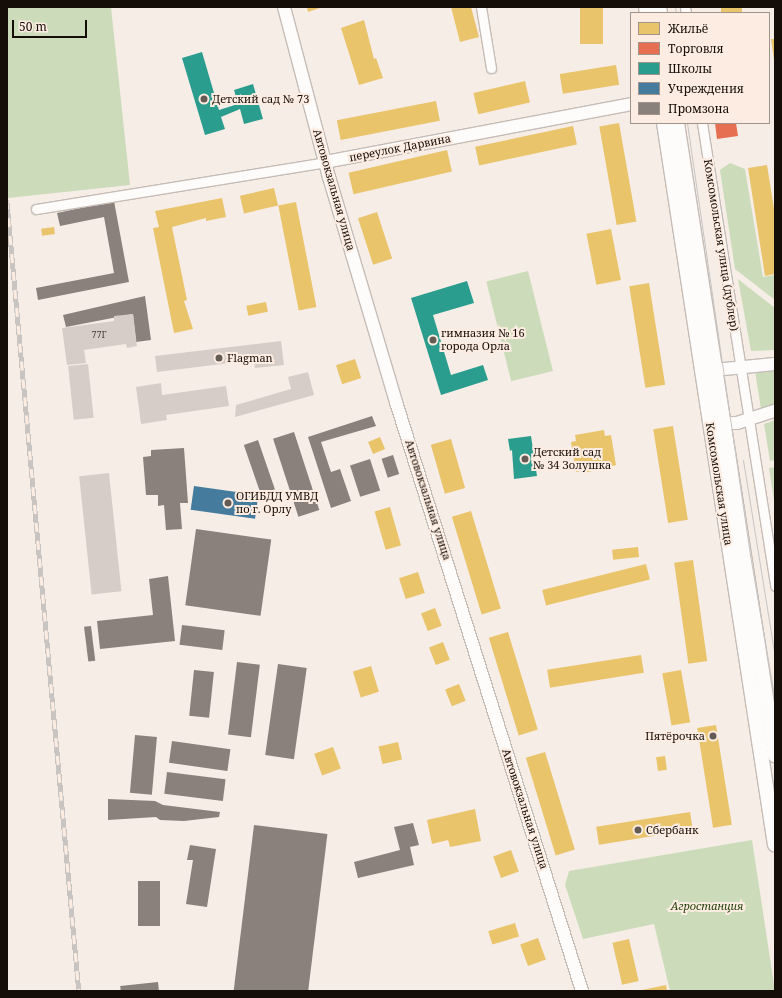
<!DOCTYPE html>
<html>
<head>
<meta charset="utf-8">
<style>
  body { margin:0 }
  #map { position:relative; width:782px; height:998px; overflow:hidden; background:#f6ede7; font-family:"Noto Serif",serif }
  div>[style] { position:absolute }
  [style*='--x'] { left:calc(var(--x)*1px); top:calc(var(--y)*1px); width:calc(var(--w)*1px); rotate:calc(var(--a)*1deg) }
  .green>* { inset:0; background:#ccdcba; transform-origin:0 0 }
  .homes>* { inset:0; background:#e9c46a; transform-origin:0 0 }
  .shops>* { inset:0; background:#e76f51 }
  .schools>* { inset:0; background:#2a9d8f }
  .public>* { inset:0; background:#457b9d; transform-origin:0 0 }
  .industry>* { inset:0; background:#8a817c; transform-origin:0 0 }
  .building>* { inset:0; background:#d7cdc8; transform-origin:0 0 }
  .roads { filter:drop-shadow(1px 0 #c5bcb6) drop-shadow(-1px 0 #c5bcb6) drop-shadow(0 1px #c5bcb6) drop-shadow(0 -1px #c5bcb6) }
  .street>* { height:9px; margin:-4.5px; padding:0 4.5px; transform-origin:4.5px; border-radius:4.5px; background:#fefcfb }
  .secondary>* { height:12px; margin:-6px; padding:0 6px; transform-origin:6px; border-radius:6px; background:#fefcfb }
  .primary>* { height:14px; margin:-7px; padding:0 7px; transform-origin:7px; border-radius:7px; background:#fefcfb }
  .tram>* { height:1px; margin:-0.5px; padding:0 0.5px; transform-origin:0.5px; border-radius:0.5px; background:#c7c4c2 }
  .rail>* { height:4.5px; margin-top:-2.25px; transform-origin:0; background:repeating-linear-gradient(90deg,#fcece1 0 9px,#c7c4c2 0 18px); box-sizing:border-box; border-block:1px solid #c7c4c2 }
  .dots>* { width:11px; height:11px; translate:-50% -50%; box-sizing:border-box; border:2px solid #fcece1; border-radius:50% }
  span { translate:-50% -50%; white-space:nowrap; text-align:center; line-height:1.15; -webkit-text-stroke:4px #fcece1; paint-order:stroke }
  .number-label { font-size:9px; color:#463d37 }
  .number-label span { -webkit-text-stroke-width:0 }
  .poi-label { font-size:11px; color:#150d07 }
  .left { translate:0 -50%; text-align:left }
  .right { translate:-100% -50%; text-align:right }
  .street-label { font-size:11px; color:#150d07 }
  .park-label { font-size:11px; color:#1d3c03; font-style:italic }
  .frame { position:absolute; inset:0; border:8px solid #150d07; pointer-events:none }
  .legend { position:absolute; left:630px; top:12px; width:140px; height:112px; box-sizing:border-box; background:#fcece1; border:1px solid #a0938a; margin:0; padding:5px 7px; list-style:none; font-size:12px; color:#150d07 }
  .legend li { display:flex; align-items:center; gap:8px; height:20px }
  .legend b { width:20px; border:1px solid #a0938a }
  .scale { position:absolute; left:12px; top:20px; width:75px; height:18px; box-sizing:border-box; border:2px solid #150d07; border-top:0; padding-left:5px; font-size:12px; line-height:14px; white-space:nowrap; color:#150d07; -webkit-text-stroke:3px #fcece1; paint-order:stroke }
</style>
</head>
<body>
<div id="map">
  <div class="green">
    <i style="clip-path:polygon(7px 7px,111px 7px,130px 185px,8px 198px)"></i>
    <i style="clip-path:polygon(730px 163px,745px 169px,763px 277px,775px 275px,775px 300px,735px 269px,720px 170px)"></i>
    <i style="left:528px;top:271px;width:103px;height:43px;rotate:76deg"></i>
    <i style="clip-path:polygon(738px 279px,775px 308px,775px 350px,751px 351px)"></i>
    <i style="clip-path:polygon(775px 369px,775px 404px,761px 409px,755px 371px)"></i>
    <i style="clip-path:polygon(775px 420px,775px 460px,770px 461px,764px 424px)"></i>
    <i style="clip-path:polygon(775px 467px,775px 507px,769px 468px)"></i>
    <i style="clip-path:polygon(752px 840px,775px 991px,670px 991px,654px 924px,583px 939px,565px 885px,569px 871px)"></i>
  </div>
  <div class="homes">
    <i style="clip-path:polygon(307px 7px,323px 7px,308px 12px)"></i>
    <i style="clip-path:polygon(451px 7px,471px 7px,479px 37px,460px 42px)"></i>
    <i style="left:580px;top:7px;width:23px;height:37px"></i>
    <i style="left:721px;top:7px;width:21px;height:6px"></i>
    <i style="clip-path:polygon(364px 20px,374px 59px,376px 58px,383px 78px,359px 85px,341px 28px)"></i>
    <i style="clip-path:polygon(771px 39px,775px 39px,775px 60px,774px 60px)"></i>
    <i style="left:616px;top:65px;width:20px;height:57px;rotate:81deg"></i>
    <i style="left:525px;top:81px;width:22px;height:53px;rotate:77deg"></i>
    <i style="left:436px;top:101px;width:20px;height:101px;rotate:79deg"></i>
    <i style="left:619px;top:123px;width:100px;height:20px;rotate:80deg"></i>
    <i style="left:573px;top:126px;width:19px;height:100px;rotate:78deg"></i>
    <i style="left:447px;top:150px;width:22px;height:101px;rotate:77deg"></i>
    <i style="clip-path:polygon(767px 165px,775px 215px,775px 274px,765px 276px,748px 168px)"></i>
    <i style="left:274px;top:188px;width:18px;height:35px;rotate:77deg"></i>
    <i style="clip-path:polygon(222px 198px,226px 217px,206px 221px,206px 218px,172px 227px,187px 300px,184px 301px,193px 329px,174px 333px,153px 228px,159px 227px,155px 211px)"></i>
    <i style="left:296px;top:202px;width:107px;height:18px;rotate:79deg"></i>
    <i style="left:377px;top:212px;width:49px;height:20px;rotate:72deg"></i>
    <i style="left:54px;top:227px;width:7px;height:13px;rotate:82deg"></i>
    <i style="left:611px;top:229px;width:52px;height:25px;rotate:79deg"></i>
    <i style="left:649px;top:283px;width:103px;height:20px;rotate:81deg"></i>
    <i style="left:266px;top:302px;width:10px;height:20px;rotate:79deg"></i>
    <i style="left:355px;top:359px;width:20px;height:20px;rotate:72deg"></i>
    <i style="left:673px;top:426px;width:95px;height:20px;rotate:81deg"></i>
    <i style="clip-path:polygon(604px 430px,605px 436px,611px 435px,616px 465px,584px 473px,584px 470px,576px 472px,571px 442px,576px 441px,575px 435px)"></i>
    <i style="left:380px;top:437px;width:13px;height:13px;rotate:67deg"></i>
    <i style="left:451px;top:439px;width:51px;height:21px;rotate:74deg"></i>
    <i style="left:390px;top:507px;width:40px;height:16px;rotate:74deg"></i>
    <i style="left:471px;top:511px;width:102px;height:20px;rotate:73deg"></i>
    <i style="left:638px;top:547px;width:10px;height:26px;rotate:84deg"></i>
    <i style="left:693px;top:560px;width:102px;height:19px;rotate:82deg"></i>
    <i style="left:646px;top:564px;width:16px;height:107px;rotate:76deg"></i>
    <i style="left:418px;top:572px;width:22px;height:20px;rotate:72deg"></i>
    <i style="left:435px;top:608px;width:19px;height:15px;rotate:69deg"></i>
    <i style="left:508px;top:632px;width:102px;height:20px;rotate:73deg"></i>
    <i style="left:443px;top:642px;width:19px;height:15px;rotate:69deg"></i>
    <i style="left:641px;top:655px;width:18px;height:95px;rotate:81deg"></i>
    <i style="left:371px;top:666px;width:27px;height:19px;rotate:73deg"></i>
    <i style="left:681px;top:670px;width:53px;height:19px;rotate:80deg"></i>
    <i style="left:459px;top:684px;width:18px;height:15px;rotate:68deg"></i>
    <i style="left:716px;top:725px;width:101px;height:19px;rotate:81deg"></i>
    <i style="left:398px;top:742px;width:18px;height:20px;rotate:77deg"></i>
    <i style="left:333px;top:747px;width:23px;height:20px;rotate:70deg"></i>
    <i style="left:545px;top:752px;width:102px;height:20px;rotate:73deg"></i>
    <i style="left:665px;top:756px;width:14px;height:9px;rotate:82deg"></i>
    <i style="clip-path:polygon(475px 809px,481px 841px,450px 847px,448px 840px,432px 844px,427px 820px)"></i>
    <i style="left:690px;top:812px;width:18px;height:95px;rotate:81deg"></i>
    <i style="left:511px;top:850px;width:23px;height:19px;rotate:70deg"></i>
    <i style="left:515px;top:923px;width:14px;height:28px;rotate:73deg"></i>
    <i style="left:538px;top:938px;width:23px;height:19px;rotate:70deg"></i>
    <i style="left:629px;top:939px;width:43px;height:17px;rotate:77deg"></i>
    <i style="clip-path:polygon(666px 985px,667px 991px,642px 991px,642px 990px)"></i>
  </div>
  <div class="shops">
    <i style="clip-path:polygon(715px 123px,736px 123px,738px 136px,717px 139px)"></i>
  </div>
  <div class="schools">
    <i style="clip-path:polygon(202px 52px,219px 110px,238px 104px,234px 90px,253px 84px,263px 119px,244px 124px,240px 109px,221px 117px,225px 129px,205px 135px,182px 58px)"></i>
    <i style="clip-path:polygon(467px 281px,474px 303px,433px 315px,451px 375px,483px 365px,488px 380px,441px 395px,411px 298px)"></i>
    <i style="clip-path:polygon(531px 436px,537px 476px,514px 479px,512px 450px,510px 451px,508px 439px)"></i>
  </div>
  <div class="public">
    <i style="left:194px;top:486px;width:65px;height:24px;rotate:8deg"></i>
  </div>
  <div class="industry">
    <i style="clip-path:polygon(114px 201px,129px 282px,38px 300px,36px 288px,114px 273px,104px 217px,60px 226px,57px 213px)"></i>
    <i style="clip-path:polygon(145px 296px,151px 340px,136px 342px,133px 314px,66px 327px,63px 315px)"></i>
    <i style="clip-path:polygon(372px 416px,376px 426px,321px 442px,331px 472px,340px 469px,351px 501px,331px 508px,308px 437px)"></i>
    <i style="left:294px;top:432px;width:82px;height:22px;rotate:72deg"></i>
    <i style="left:258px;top:440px;width:52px;height:15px;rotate:71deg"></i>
    <i style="clip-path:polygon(184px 448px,188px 503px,180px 503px,182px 529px,166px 530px,164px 505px,158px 506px,158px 495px,146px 495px,143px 457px,151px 456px,151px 450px)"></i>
    <i style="left:393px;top:455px;width:20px;height:12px;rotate:72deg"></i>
    <i style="left:370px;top:459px;width:33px;height:21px;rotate:72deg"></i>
    <i style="left:196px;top:529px;width:76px;height:77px;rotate:8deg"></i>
    <i style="clip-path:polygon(168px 576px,175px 641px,100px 649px,97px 621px,153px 615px,149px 579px)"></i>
    <i style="left:182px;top:625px;width:43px;height:20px;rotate:7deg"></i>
    <i style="left:91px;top:626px;width:35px;height:7px;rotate:83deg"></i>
    <i style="left:237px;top:662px;width:23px;height:73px;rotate:7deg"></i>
    <i style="left:278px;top:664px;width:29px;height:92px;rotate:8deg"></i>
    <i style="left:194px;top:670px;width:20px;height:46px;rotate:6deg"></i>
    <i style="left:135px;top:735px;width:22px;height:58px;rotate:5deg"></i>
    <i style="left:172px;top:741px;width:59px;height:22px;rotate:8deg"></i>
    <i style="left:167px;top:772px;width:59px;height:22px;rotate:7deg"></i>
    <i style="clip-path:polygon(108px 799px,155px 801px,163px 805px,220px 812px,219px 817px,184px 821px,160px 820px,156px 817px,108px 820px)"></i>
    <i style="clip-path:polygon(413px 823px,419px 845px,410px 847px,414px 865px,358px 878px,354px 862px,400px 850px,394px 827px)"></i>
    <i style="left:254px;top:825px;width:74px;height:167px;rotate:7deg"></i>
    <i style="clip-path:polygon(190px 845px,216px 849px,207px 907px,186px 904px,193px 860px,187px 860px)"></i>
    <i style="left:138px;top:881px;width:22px;height:45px"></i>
    <i style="left:158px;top:982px;width:9px;height:38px;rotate:84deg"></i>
  </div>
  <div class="building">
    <i style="clip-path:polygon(133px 314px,137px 346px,127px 348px,126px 344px,84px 350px,86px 363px,67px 365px,62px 328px,114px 321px,114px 316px)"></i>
    <i style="clip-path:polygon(281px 341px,284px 365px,255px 368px,254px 360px,157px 372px,155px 356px)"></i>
    <i style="left:88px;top:364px;width:54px;height:20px;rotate:84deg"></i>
    <i style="clip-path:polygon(308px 372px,314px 395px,235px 417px,236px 405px,291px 389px,288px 377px)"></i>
    <i style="clip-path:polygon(161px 383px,162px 395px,226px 386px,229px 406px,166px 415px,167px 420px,141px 424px,136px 387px)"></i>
    <i style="left:109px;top:473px;width:119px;height:30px;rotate:84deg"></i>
  </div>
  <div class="roads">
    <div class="street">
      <i style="--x:481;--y:7;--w:62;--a:80.7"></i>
      <i style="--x:685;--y:7;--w:6;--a:81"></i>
      <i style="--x:702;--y:123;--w:469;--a:81"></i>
      <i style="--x:36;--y:209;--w:293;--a:-9.2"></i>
    </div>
    <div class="secondary">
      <i style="--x:284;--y:7;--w:176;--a:75.2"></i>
      <i style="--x:329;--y:177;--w:235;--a:73.4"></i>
      <i style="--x:396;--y:402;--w:618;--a:72.47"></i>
      <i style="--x:325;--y:162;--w:311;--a:-10.7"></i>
      <i style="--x:714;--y:370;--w:61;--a:-5.6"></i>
      <i style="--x:716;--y:423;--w:21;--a:0"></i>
      <i style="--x:737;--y:423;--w:40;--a:-18"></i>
    </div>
    <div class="primary">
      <i style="--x:646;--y:7;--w:6;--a:81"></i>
      <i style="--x:659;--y:7;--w:6;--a:81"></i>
      <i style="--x:664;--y:123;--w:730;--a:81.26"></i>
      <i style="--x:677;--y:123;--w:640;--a:81.19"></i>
    </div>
  </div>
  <div class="tram">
    <i style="--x:675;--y:7;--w:6;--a:81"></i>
    <i style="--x:687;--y:123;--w:437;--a:81.7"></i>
    <i style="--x:750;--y:555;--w:148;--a:80.3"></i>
    <i style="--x:743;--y:460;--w:201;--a:80.8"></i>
  </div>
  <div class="rail">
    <i style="--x:7;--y:200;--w:794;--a:84.8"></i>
  </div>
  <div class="dots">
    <i style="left:204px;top:99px;background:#645b55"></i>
    <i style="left:433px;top:340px;background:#645b55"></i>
    <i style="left:219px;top:358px;background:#645b55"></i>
    <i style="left:525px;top:459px;background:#645b55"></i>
    <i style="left:228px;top:503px;background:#645b55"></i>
    <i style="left:713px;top:736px;background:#645b55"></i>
    <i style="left:638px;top:830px;background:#645b55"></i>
  </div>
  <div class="number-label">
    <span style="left:99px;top:335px">77Г</span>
  </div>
  <div class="poi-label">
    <span class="left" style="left:212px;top:99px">Детский сад № 73</span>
    <span class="left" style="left:441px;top:340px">гимназия № 16<br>города Орла</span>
    <span class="left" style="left:227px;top:358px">Flagman</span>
    <span class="left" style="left:533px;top:459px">Детский сад<br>№ 34 Золушка</span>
    <span class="left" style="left:236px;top:503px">ОГИБДД УМВД<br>по г. Орлу</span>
    <span class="right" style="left:705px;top:736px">Пятёрочка</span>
    <span class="left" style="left:646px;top:830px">Сбербанк</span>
  </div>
  <div class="street-label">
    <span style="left:400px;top:148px;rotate:-11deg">переулок Дарвина</span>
    <span style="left:334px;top:190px;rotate:74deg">Автовокзальная улица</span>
    <span style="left:721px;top:245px;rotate:81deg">Комсомольская улица (дублер)</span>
    <span style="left:719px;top:484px;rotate:81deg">Комсомольская улица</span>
    <span style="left:428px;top:500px;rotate:72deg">Автовокзальная улица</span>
    <span style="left:525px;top:809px;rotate:72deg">Автовокзальная улица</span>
  </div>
  <div class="park-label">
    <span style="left:707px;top:906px">Агростанция</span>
  </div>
  <div class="frame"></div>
  <ul class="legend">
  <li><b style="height:11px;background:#e9c46a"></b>Жильё</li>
  <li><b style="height:11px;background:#e76f51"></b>Торговля</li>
  <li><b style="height:11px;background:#2a9d8f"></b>Школы</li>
  <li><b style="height:11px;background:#457b9d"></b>Учреждения</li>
  <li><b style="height:11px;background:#8a817c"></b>Промзона</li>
  </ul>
  <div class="scale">50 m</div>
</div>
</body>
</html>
